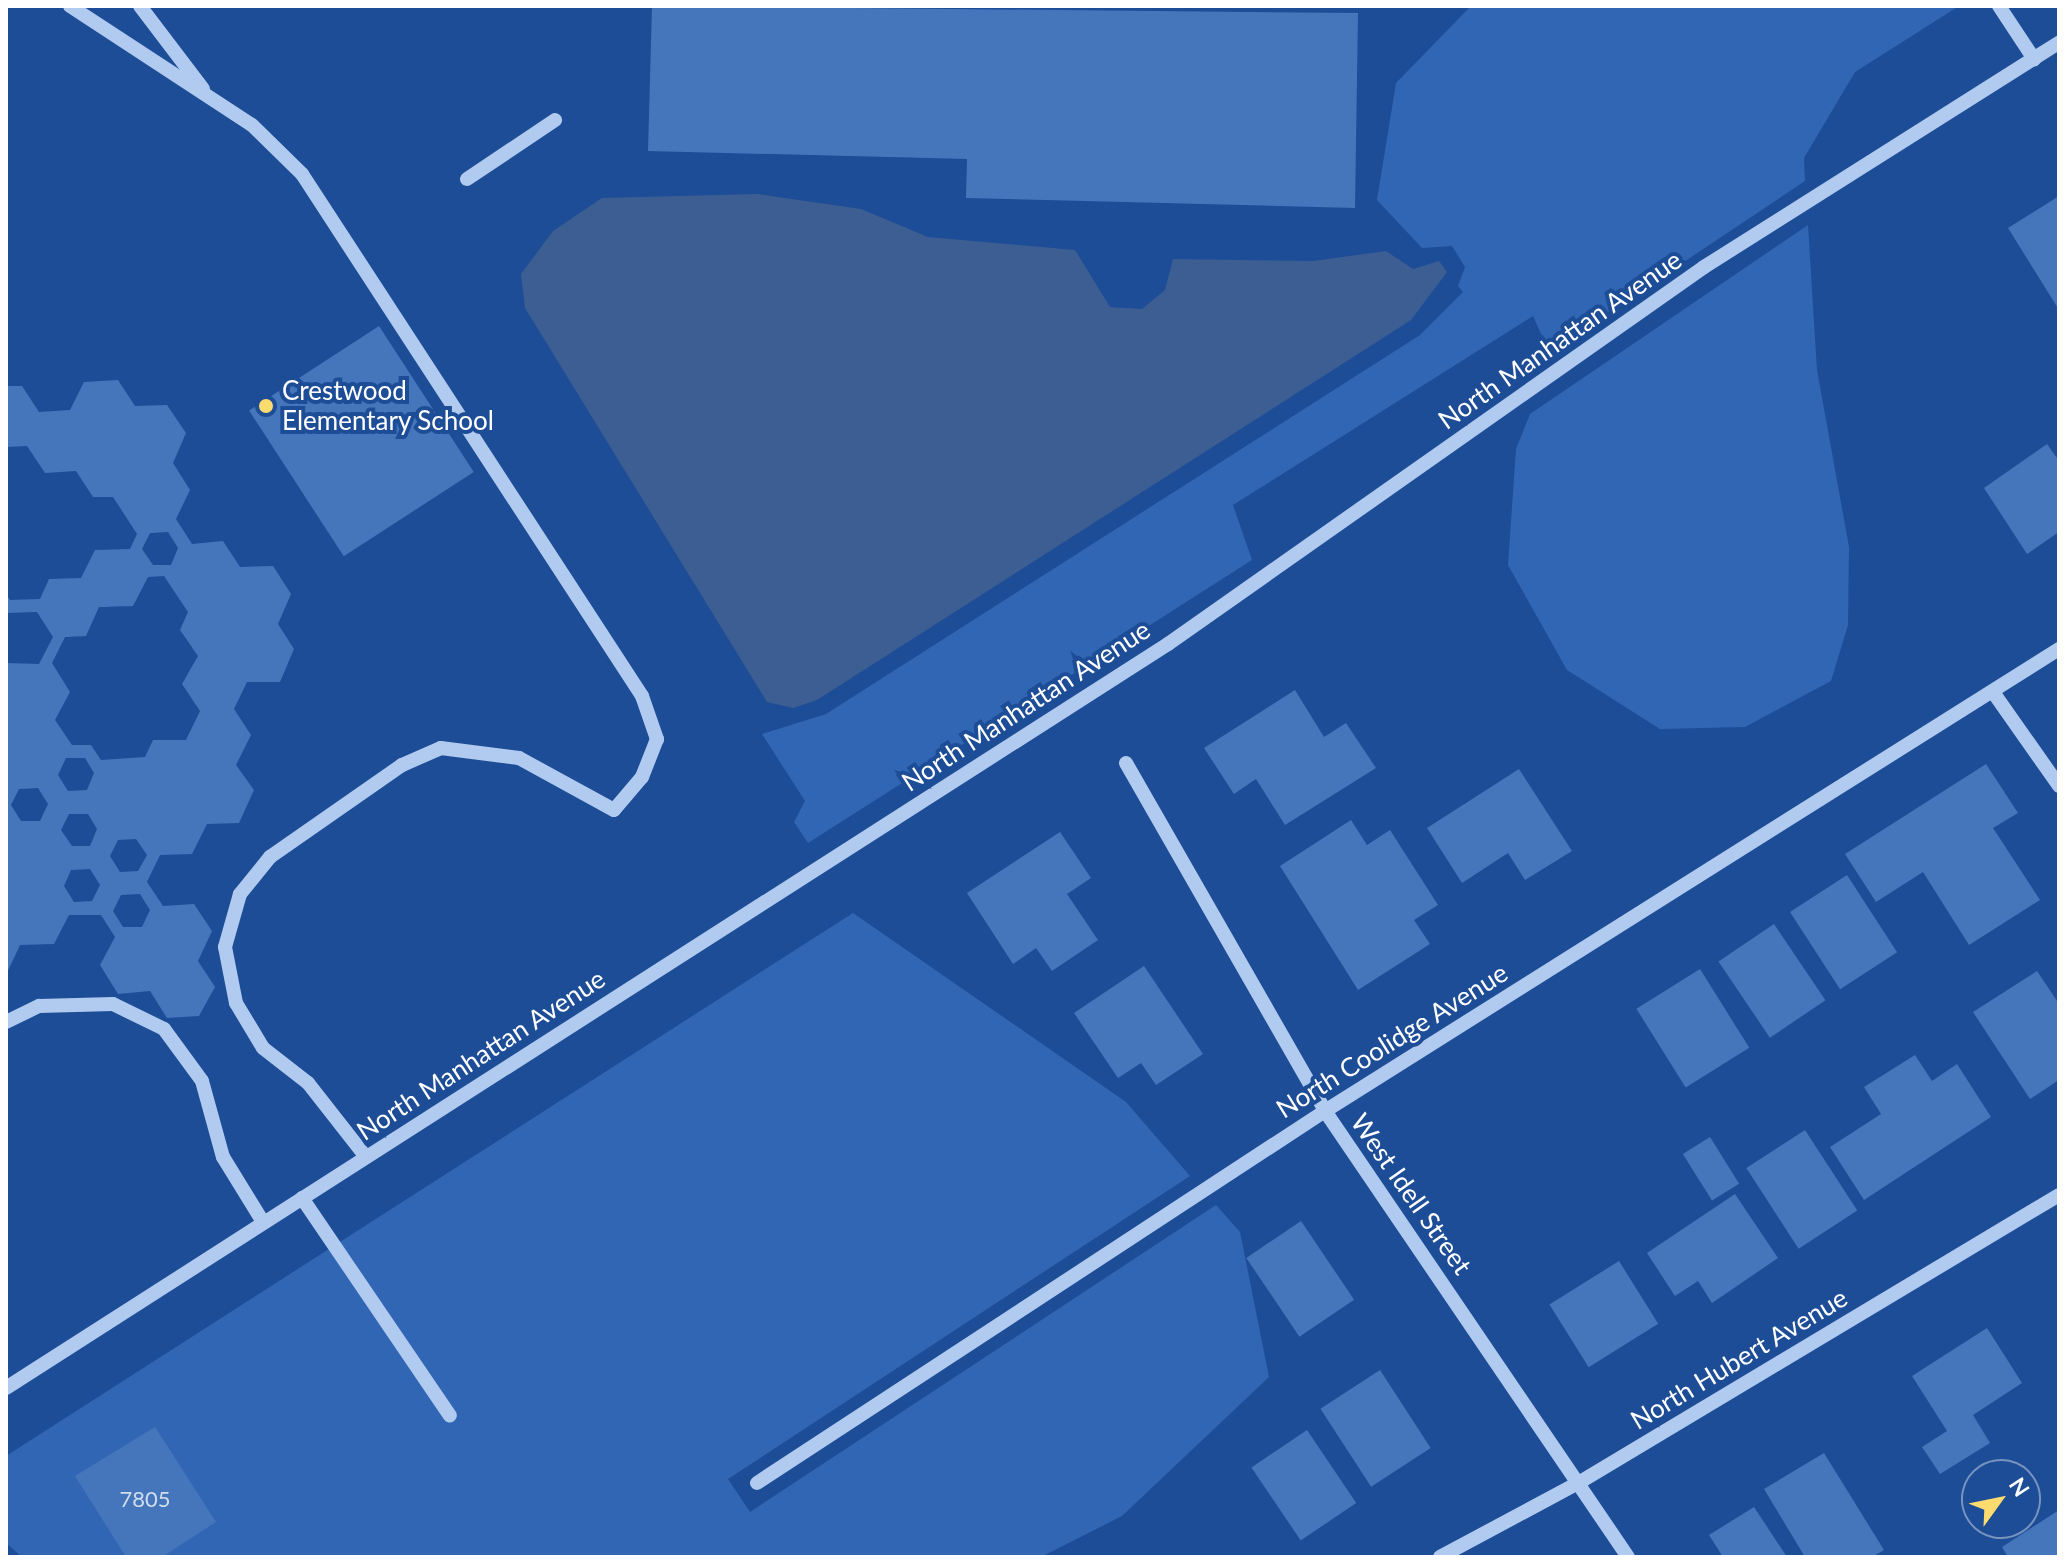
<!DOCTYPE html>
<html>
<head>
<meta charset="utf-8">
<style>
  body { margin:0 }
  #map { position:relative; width:2065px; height:1563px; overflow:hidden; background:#1d4d96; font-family:Lato,sans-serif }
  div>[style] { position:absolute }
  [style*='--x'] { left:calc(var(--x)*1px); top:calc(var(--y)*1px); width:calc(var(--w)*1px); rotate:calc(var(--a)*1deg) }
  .green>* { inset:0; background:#3166b4 }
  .water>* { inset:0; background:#3d5e93 }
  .building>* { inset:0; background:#4576bc; transform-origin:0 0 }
  .minor>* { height:14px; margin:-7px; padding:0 7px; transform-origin:7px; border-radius:7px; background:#b1caef }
  .dots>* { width:22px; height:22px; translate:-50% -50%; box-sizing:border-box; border:4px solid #1d4d96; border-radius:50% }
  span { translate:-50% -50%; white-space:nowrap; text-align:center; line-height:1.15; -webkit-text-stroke:8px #1d4d96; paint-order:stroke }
  .number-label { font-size:22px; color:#d0ddee }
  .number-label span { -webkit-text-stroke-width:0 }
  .street-label { font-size:26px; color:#fff }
  .poi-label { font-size:26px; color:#fff }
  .left { translate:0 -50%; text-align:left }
  .frame { position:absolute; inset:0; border:8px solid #fff; pointer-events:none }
  .north { position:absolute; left:1961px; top:1459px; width:80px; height:80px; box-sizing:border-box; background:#1d4d96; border:2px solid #7794c0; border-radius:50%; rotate:57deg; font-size:22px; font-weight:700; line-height:32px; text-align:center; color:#fff }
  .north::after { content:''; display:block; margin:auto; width:28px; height:36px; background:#fedb6f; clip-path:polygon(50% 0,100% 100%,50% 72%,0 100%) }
</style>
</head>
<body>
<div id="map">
  <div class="green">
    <i style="clip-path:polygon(1471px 6px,1959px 6px,1855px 72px,1804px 158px,1805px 181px,1549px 352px,1533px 316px,1233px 505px,1252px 560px,808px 843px,794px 822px,805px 801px,762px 734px,826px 714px,1420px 335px,1463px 292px,1458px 286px,1465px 267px,1452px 246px,1422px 248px,1377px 200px,1396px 83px)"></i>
    <i style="clip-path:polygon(1808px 225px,1817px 370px,1849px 547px,1848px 625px,1831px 681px,1745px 727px,1660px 729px,1567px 670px,1508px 565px,1516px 449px,1530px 414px)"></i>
    <i style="clip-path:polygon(853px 913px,1126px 1102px,1190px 1176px,728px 1479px,750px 1512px,1216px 1205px,1240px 1232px,1269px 1377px,1122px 1516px,1041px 1557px,22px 1557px,6px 1543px,6px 1456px)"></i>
  </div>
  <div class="water">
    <i style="clip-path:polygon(757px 194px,861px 209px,928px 237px,1075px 250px,1110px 307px,1142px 309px,1165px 290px,1173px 259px,1313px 261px,1386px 251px,1413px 269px,1439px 261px,1447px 272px,1411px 320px,817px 700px,793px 708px,767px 702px,525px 308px,521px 274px,553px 231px,602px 198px)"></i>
  </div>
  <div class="building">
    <i style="clip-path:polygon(652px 6px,1358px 13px,1355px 208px,966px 198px,967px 159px,648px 151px)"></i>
    <i style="clip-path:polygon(2059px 196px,2059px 310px,2008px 228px)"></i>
    <i style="left:379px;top:326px;width:174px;height:155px;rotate:57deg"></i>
    <i style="clip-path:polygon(evenodd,118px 380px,135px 406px,167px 405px,186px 433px,173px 463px,190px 490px,176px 519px,192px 544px,223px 541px,240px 567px,273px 566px,291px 594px,278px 624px,294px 649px,280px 682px,247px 682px,234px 709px,251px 735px,236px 765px,254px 790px,239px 823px,207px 824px,192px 854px,160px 855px,147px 882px,163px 906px,194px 904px,212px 931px,198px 961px,215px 987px,199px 1016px,167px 1018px,150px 991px,118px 994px,100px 965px,115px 937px,101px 915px,69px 915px,54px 944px,20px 945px,6px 975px,6px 663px,39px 664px,53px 637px,37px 612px,6px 613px,6px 594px,10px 600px,40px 599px,49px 579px,81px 578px,95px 550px,130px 549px,137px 534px,113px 497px,93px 497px,76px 471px,45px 473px,27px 446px,6px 447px,6px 386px,22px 386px,39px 412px,70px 410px,84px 382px,118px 380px,168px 532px,178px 548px,171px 565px,153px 565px,142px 549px,150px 533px,168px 532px,118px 380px,164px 576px,188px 612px,180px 630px,198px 656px,182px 684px,200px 711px,186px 740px,153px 740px,145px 757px,101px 760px,91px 745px,72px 745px,55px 720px,70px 692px,52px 663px,65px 637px,86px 636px,99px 607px,133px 606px,148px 577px,164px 576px,118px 380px,66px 758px,85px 758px,94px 773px,87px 790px,68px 791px,58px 775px,66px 758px,118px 380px,38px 788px,48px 804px,40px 821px,21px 821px,11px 805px,19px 789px,38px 788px,118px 380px,69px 814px,88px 814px,97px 829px,90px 846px,72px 846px,61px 830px,69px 814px,118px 380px,136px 839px,147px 855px,138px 871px,120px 872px,110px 856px,118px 840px,136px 839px,118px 380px,90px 869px,100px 885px,92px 901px,74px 902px,64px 886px,71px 870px,90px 869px,118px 380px,140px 894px,150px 910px,142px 927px,123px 927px,113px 911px,121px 895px,140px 894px)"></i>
    <i style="clip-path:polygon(2047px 444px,2059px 461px,2059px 532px,2027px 554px,1984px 488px)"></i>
    <i style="clip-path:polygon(1295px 690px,1324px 737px,1346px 723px,1376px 768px,1285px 825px,1256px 779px,1234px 794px,1204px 748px)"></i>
    <i style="clip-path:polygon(1986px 764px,2018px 813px,1993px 828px,2040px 900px,1969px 945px,1923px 872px,1876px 902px,1845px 854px)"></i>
    <i style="clip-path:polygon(1519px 769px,1572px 851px,1525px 880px,1508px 853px,1462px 883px,1427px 828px)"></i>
    <i style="clip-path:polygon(1351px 820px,1367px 845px,1390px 830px,1438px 905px,1414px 920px,1430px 944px,1358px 990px,1280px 866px)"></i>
    <i style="clip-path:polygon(1060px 832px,1091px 878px,1067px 894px,1098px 940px,1052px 971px,1036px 948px,1013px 964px,967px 893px)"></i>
    <i style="left:1847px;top:875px;width:92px;height:68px;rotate:57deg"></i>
    <i style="left:1774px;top:924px;width:92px;height:67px;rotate:56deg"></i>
    <i style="clip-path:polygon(1144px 966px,1203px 1054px,1156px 1085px,1141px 1063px,1118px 1078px,1074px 1013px)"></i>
    <i style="left:1700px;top:969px;width:93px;height:75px;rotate:58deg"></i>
    <i style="clip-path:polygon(2037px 971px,2059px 1004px,2059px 1080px,2030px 1099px,1973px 1012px)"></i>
    <i style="clip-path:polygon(1915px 1055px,1932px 1081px,1957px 1064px,1991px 1117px,1864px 1200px,1830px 1147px,1881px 1114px,1864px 1087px)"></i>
    <i style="left:1805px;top:1130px;width:96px;height:70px;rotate:57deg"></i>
    <i style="left:1710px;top:1137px;width:55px;height:32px;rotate:58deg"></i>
    <i style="clip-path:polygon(1735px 1194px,1778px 1258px,1712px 1303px,1698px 1281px,1675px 1296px,1647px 1253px)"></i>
    <i style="left:1301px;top:1221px;width:95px;height:66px;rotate:56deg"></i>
    <i style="left:1619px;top:1261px;width:74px;height:82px;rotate:58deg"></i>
    <i style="clip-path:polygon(1987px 1328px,2022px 1383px,1973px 1415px,1990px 1443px,1940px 1474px,1922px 1447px,1947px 1431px,1912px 1376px)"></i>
    <i style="left:1380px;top:1370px;width:93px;height:71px;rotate:57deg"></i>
    <i style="clip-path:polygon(155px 1427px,216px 1522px,162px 1557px,126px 1557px,75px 1476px)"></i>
    <i style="left:1307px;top:1430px;width:88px;height:67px;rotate:56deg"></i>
    <i style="clip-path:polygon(1824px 1453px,1884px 1550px,1872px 1557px,1805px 1557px,1764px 1489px)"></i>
    <i style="clip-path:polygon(1754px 1507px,1787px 1557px,1723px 1557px,1709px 1535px)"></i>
    <i style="clip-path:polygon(2059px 1510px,2059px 1557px,2008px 1557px,2002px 1547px)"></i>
  </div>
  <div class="minor">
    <i style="--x:70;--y:6;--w:217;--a:33.2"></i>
    <i style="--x:252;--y:125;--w:70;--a:44.4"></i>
    <i style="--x:302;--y:174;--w:623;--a:56.92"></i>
    <i style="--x:642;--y:696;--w:46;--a:70.8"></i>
    <i style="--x:657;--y:739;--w:41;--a:111.5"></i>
    <i style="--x:642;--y:777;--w:43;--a:130.3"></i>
    <i style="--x:614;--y:810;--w:108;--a:-151.3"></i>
    <i style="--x:519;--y:758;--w:79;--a:-172.7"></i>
    <i style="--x:441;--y:748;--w:43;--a:156.4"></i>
    <i style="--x:402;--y:765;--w:161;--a:145.1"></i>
    <i style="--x:270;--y:857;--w:48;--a:129"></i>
    <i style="--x:240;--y:894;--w:55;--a:105.8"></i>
    <i style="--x:225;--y:947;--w:57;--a:78.9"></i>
    <i style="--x:236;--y:1003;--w:52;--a:59"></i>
    <i style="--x:263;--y:1048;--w:57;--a:37.9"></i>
    <i style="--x:308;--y:1083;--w:94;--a:51.9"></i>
    <i style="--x:140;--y:6;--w:104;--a:52.8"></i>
    <i style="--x:1999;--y:6;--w:64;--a:56.6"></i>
    <i style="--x:467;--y:179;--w:106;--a:-33.8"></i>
    <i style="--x:1993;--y:692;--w:115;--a:54.9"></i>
    <i style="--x:1126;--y:763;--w:401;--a:60.2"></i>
    <i style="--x:1325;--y:1111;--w:539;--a:55.81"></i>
    <i style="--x:6;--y:1022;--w:37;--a:-26"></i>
    <i style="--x:39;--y:1006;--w:74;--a:-1.5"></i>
    <i style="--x:113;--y:1004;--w:57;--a:26.1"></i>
    <i style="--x:164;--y:1029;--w:64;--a:53.8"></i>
    <i style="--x:202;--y:1081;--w:79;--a:74.6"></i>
    <i style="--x:223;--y:1157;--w:76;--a:58.4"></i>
    <i style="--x:302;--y:1198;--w:263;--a:55.8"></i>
    <i style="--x:6;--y:1388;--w:1380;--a:-32.63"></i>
    <i style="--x:1168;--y:644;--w:655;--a:-35.12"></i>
    <i style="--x:1704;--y:267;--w:420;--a:-32.3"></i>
    <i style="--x:757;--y:1483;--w:679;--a:-33.22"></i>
    <i style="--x:1325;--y:1111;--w:867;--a:-32.19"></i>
    <i style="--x:1440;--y:1557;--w:159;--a:-28.2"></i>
    <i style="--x:1580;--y:1482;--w:558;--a:-30.93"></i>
  </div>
  <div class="dots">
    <i style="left:266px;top:406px;background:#fedb6f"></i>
  </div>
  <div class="number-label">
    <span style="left:145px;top:1499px">7805</span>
  </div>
  <div class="street-label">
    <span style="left:1560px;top:340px;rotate:-35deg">North Manhattan Avenue</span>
    <span style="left:1026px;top:706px;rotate:-33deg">North Manhattan Avenue</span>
    <span style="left:1392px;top:1041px;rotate:-32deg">North Coolidge Avenue</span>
    <span style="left:481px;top:1055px;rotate:-33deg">North Manhattan Avenue</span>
    <span style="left:1411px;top:1194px;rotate:55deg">West Idell Street</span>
    <span style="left:1739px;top:1359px;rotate:-31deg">North Hubert Avenue</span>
  </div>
  <div class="poi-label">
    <span class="left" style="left:282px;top:406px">Crestwood<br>Elementary School</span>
  </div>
  <div class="frame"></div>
  <div class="north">N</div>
</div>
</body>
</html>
